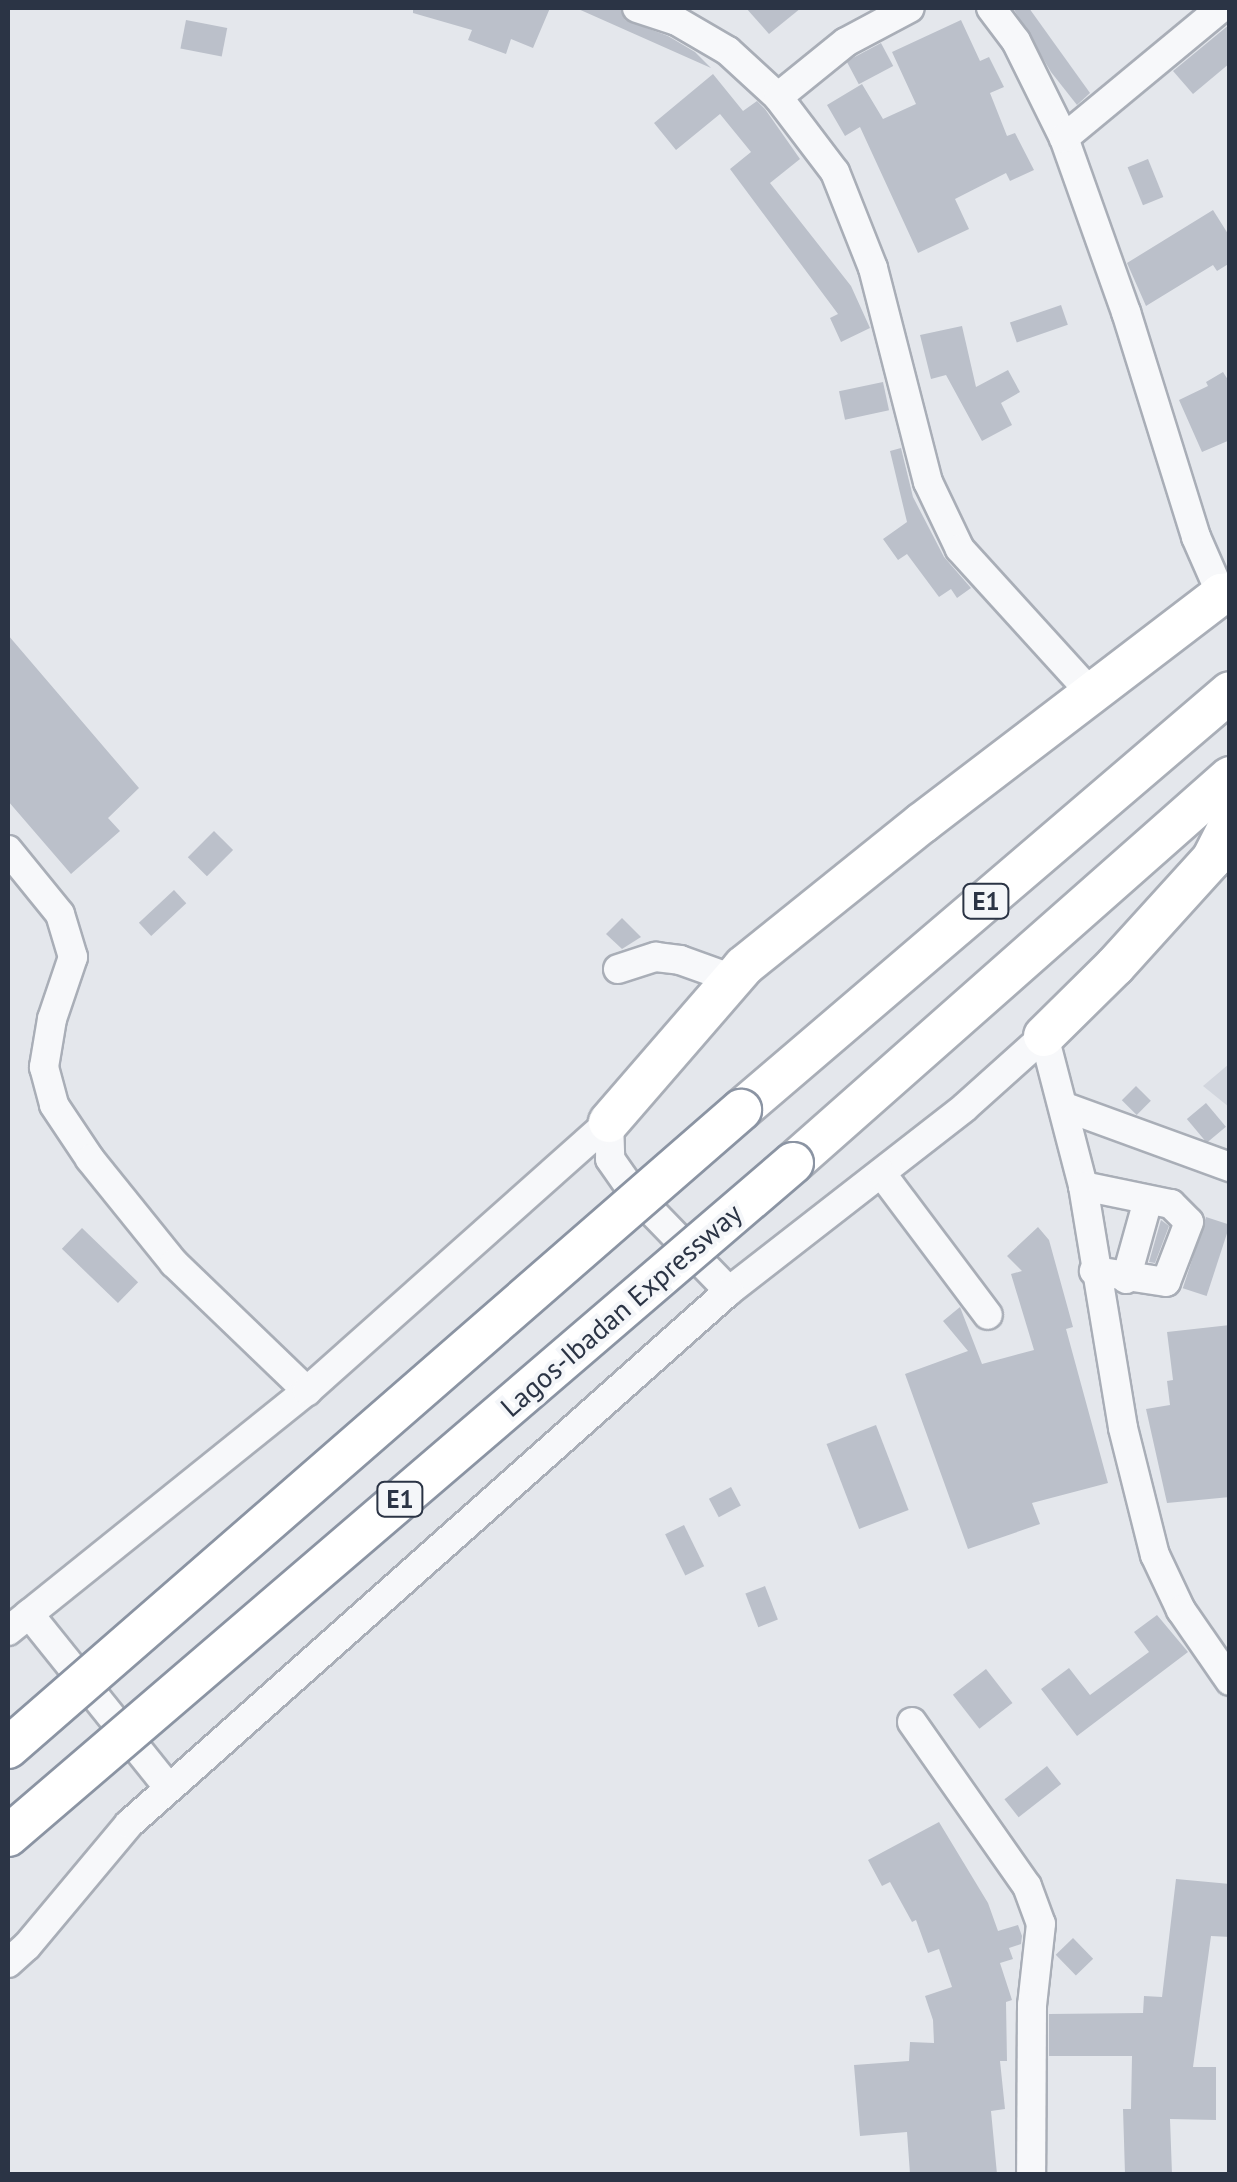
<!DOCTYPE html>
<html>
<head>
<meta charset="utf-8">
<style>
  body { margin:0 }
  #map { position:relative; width:1237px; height:2182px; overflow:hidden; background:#e4e7ec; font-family:"PT Sans",sans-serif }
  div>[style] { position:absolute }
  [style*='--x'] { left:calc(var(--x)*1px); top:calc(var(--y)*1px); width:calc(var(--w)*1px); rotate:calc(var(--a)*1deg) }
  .built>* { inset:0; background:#d2d6de }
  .building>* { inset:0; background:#bbc0ca; transform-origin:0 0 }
  .roads { filter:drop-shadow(2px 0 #a9aeb7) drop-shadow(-2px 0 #a9aeb7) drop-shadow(0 2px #a9aeb7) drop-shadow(0 -2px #a9aeb7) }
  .minor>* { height:28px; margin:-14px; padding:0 14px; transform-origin:14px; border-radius:14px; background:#f7f8fa }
  .highway>* { height:40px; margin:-20px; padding:0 20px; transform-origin:20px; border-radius:20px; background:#fff }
  .bridges { filter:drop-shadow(2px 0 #8b94a3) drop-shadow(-2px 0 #8b94a3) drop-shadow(0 2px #8b94a3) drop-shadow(0 -2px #8b94a3) }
  .highway-bridge>* { height:40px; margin:-20px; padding:0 20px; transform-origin:20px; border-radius:20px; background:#fff }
  span { translate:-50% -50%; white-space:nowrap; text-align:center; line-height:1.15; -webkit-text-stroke:8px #f4f6f9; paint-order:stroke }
  .shield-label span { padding:2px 8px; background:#f4f6f9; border:2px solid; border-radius:8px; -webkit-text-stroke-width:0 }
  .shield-label { font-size:25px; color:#2b3445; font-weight:700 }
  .street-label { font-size:28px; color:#2b3445 }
  .frame { position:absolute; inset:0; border:10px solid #2b3445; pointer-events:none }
</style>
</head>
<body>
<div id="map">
  <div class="built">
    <i style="clip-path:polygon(1229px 1064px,1229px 1107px,1203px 1086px)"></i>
  </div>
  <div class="building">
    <i style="clip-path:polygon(413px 8px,550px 8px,533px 48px,511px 39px,506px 54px,468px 40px,472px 30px,413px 13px)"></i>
    <i style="clip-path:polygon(576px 8px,620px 8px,625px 20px,668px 36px,695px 52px,711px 68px)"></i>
    <i style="clip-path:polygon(746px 8px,801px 8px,769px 34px)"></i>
    <i style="clip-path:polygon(1013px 8px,1029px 8px,1090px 93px,1077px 105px,1051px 72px)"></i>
    <i style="left:186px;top:20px;width:42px;height:29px;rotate:11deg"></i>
    <i style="clip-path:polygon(961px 20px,980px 61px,989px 57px,1004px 87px,990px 93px,1007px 136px,1015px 133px,1034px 170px,1010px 181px,1006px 173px,955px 199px,969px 229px,918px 253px,860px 127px,845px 136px,827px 105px,862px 84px,883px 119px,916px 104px,892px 52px)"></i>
    <i style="clip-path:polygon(1230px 24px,1230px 63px,1193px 94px,1173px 71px)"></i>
    <i style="left:881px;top:43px;width:26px;height:39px;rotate:62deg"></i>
    <i style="clip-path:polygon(713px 74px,743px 111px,757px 101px,765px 109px,800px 159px,770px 183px,851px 286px,870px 328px,841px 342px,830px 318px,838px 314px,730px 169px,751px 152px,720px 114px,676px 150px,654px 123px)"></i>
    <i style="left:1148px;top:159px;width:41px;height:22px;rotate:68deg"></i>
    <i style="clip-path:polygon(1213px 210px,1230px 237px,1230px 263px,1217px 271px,1213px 265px,1146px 306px,1127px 263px)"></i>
    <i style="left:1061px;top:305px;width:21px;height:54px;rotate:71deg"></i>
    <i style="clip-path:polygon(962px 326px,976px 387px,1008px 370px,1020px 392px,1001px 403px,1012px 425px,982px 441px,946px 375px,931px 379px,920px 335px)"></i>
    <i style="clip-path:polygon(1223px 372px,1230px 383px,1230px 440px,1202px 452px,1179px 400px,1208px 386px,1206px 382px)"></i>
    <i style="left:883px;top:382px;width:29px;height:45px;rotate:78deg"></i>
    <i style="clip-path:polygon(901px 448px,913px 497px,944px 557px,971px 588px,957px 598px,951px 589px,939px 597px,907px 554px,898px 560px,883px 539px,907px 522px,890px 451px)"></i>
    <i style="clip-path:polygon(8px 635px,139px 788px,108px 818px,120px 831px,71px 874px,8px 801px)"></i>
    <i style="left:214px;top:831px;width:27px;height:37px;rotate:45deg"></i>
    <i style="left:174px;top:890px;width:18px;height:48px;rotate:47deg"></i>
    <i style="clip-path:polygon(622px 918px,641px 937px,622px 949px,606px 934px)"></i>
    <i style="left:1136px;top:1086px;width:21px;height:20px;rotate:45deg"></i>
    <i style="left:1206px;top:1103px;width:31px;height:25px;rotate:50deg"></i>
    <i style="left:1206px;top:1217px;width:25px;height:75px;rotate:18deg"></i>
    <i style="clip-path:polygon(1161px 1220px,1169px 1226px,1155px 1263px,1149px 1262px)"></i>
    <i style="clip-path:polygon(1038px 1227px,1049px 1240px,1073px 1327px,1066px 1329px,1108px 1483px,1032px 1503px,1040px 1524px,968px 1549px,905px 1374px,968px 1351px,943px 1321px,960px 1307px,982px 1364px,1034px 1350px,1011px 1274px,1022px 1271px,1007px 1256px)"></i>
    <i style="left:82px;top:1228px;width:78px;height:29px;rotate:44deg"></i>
    <i style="clip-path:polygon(1230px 1325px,1230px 1497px,1167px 1503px,1146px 1409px,1170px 1405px,1167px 1381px,1173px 1380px,1167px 1332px)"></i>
    <i style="left:876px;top:1425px;width:91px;height:53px;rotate:69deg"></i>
    <i style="left:731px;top:1487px;width:21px;height:25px;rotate:62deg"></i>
    <i style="left:684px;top:1525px;width:46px;height:21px;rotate:64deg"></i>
    <i style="left:765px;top:1586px;width:36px;height:21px;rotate:69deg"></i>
    <i style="clip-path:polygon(1157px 1615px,1188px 1652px,1077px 1736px,1041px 1689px,1069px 1668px,1090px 1695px,1149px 1652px,1134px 1632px)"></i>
    <i style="left:986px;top:1669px;width:43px;height:42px;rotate:52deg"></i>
    <i style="left:1047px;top:1766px;width:23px;height:54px;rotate:52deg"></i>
    <i style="clip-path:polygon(939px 1822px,988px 1903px,998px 1931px,1018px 1925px,1022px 1936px,1021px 1944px,1009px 1948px,1013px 1959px,1000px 1963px,1012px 2000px,1006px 2002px,1007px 2061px,1000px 2061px,1005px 2109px,991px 2111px,997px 2174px,910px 2174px,907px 2132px,860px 2136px,854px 2065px,909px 2061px,910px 2042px,934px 2043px,933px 2020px,925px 1996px,952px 1987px,939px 1949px,928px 1953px,916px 1920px,912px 1922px,890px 1882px,882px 1886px,868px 1860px)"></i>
    <i style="clip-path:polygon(1176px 1879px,1230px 1884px,1230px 1937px,1211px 1936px,1193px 2067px,1216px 2067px,1216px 2120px,1170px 2119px,1172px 2174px,1125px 2174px,1123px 2109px,1131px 2109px,1132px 2056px,1049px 2056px,1049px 2014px,1143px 2013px,1144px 1996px,1162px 1997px)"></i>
    <i style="left:1073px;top:1938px;width:29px;height:24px;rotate:46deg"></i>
  </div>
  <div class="roads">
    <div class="minor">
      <i style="--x:637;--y:8;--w:40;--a:18"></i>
      <i style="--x:675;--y:20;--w:61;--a:30.3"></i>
      <i style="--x:728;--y:51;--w:68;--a:42.6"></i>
      <i style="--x:778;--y:97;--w:94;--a:52.8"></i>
      <i style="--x:835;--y:172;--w:103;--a:68.4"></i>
      <i style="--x:873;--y:268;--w:221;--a:75.6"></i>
      <i style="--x:928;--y:482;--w:74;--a:64.5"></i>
      <i style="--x:960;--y:549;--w:196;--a:47.7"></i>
      <i style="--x:991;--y:8;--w:41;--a:52.9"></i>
      <i style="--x:1016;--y:41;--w:108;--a:63.7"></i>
      <i style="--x:1064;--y:138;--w:185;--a:70.4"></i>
      <i style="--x:1126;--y:312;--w:236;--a:72.7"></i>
      <i style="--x:1196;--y:537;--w:62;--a:66.3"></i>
      <i style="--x:778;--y:97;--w:87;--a:-39"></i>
      <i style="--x:846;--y:42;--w:72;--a:-28"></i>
      <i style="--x:1064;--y:138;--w:204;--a:-39.6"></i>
      <i style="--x:8;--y:850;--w:82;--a:50.9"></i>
      <i style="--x:60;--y:914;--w:45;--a:73.2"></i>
      <i style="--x:73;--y:957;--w:65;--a:108.7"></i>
      <i style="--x:52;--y:1019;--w:49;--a:99.5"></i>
      <i style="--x:44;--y:1067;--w:39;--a:75"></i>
      <i style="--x:54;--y:1105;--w:65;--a:56.3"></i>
      <i style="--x:90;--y:1159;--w:134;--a:51.1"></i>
      <i style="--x:174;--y:1263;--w:185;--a:43.9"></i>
      <i style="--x:618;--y:969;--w:40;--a:-18"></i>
      <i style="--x:656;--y:957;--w:24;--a:7"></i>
      <i style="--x:680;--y:960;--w:56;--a:19.7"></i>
      <i style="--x:1065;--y:1107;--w:176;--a:20"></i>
      <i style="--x:609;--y:1122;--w:37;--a:88"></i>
      <i style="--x:610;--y:1159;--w:40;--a:55.1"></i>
      <i style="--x:633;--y:1192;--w:138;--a:45.9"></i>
      <i style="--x:729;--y:1291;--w:299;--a:-37.9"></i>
      <i style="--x:965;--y:1107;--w:106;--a:-41.9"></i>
      <i style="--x:1044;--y:1036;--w:155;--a:75.4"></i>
      <i style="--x:1083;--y:1186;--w:245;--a:80.6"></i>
      <i style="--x:1123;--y:1428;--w:131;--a:75.9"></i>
      <i style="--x:1155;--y:1555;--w:61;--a:64.7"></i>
      <i style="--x:1181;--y:1610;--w:86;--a:55.4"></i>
      <i style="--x:882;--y:1174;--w:176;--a:53.1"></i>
      <i style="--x:1083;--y:1186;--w:90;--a:11.6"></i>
      <i style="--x:1171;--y:1204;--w:25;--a:45"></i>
      <i style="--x:1189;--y:1222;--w:64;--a:111"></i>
      <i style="--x:1166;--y:1282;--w:73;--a:-171.3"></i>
      <i style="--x:1126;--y:1279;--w:82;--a:-74.4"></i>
      <i style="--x:29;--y:1614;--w:223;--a:51.2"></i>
      <i style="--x:8;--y:1631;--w:383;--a:-38.8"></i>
      <i style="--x:307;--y:1391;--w:404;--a:-41.7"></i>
      <i style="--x:912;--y:1722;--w:200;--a:55"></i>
      <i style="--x:1027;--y:1886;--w:40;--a:69.8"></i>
      <i style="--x:1041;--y:1924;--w:81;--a:96.3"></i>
      <i style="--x:1032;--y:2005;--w:169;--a:90.3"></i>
      <i style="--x:8;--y:1963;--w:25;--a:-42"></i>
      <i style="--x:27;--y:1946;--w:159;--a:-50.1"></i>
      <i style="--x:129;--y:1824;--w:803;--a:-41.62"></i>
    </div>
    <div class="highway">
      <i style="--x:1044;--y:1036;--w:100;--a:-44.6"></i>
      <i style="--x:1115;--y:966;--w:144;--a:-47.8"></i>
      <i style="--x:1212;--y:859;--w:39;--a:-63"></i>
      <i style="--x:741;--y:1110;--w:643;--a:-40.52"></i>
      <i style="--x:609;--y:1122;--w:206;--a:-49.1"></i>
      <i style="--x:744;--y:966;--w:228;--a:-38.8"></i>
      <i style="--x:922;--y:823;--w:377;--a:-37.4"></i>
      <i style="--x:1221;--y:594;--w:9;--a:-6"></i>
      <i style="--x:793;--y:1163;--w:583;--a:-41.45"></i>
    </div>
  </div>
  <div class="bridges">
    <div class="highway-bridge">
      <i style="--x:8;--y:1748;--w:972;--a:-41.04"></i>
      <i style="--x:8;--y:1836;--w:1034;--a:-40.61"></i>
    </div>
  </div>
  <div class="shield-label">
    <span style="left:986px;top:901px">E1</span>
    <span style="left:400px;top:1499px">E1</span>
  </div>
  <div class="street-label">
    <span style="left:621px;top:1310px;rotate:-41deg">Lagos-Ibadan Expressway</span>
  </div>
  <div class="frame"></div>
</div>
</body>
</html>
